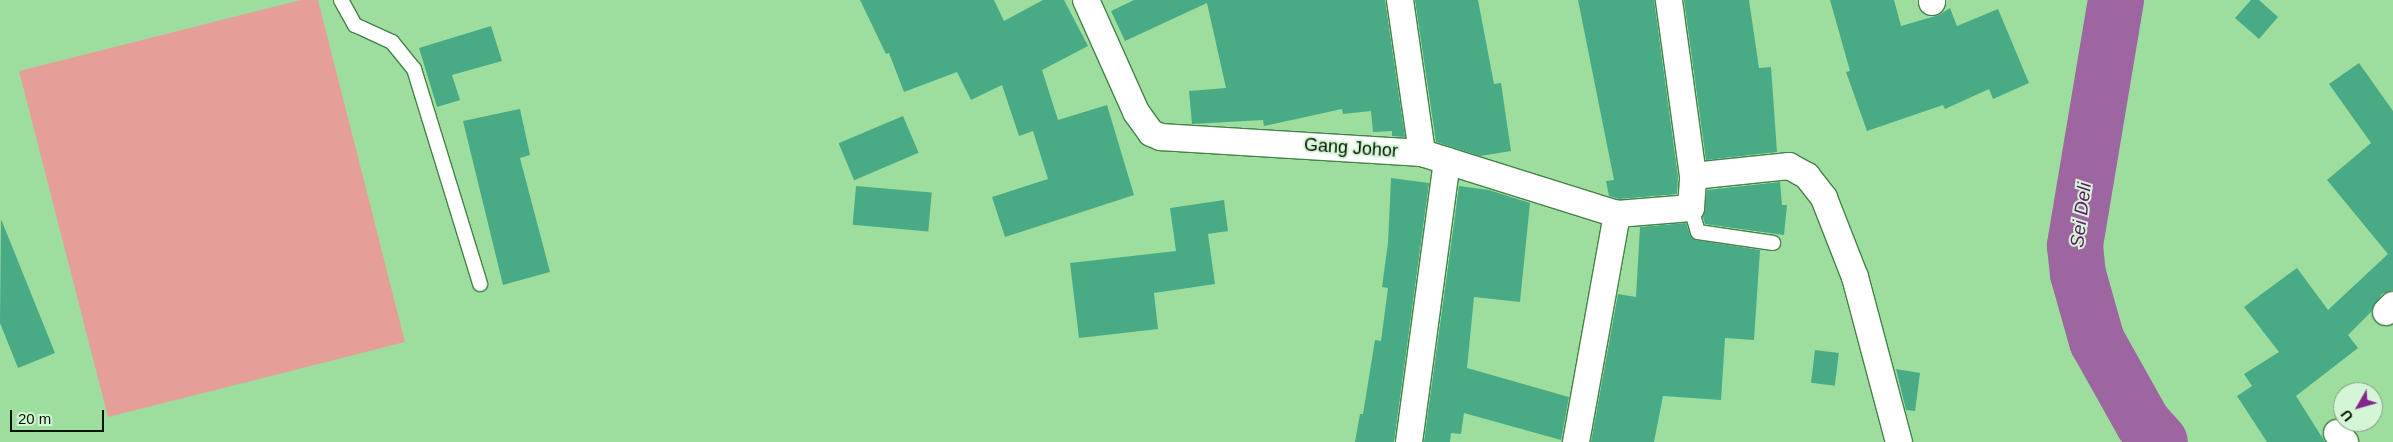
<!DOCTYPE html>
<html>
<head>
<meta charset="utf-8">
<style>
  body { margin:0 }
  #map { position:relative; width:2393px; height:442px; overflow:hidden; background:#9dde9f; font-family:Helvetica,sans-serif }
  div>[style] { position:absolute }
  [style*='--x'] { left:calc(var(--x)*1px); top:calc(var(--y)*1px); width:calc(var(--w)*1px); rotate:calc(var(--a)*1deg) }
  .green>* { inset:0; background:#e69f98 }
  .river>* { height:56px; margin:-28px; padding:0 28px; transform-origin:28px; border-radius:28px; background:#9e66a0 }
  .building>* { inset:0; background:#49ab86; transform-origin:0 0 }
  .roads { filter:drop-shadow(1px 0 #448249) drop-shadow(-1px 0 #448249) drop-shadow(0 1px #448249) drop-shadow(0 -1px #448249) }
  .lane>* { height:14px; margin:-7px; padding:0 7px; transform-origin:7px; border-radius:7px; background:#fff }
  .street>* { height:26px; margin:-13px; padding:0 13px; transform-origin:13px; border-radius:13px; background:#fff }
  span { translate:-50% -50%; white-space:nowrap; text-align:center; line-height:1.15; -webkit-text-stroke:4px #d5f6d6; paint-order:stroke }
  .street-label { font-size:18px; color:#001401 }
  .water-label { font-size:19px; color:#5e1863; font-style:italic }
  .north { position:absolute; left:2333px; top:382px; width:50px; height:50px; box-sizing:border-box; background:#d5f6d6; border:1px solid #809c81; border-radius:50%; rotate:232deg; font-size:14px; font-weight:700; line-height:20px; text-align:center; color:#001401 }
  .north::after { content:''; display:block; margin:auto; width:18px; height:22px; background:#87248d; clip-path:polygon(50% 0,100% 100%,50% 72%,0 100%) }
  .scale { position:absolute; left:10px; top:410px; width:94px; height:22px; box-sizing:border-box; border:2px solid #001401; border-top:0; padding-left:6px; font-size:15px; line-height:18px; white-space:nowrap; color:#001401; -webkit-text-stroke:4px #d5f6d6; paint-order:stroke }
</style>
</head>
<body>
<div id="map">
  <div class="green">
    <i style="clip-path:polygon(301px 0,318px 0,405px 342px,108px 417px,19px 71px)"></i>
  </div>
  <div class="river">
    <i style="--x:2116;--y:0;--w:249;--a:99.5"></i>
    <i style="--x:2075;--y:246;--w:28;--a:84"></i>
    <i style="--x:2078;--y:274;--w:70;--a:74.2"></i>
    <i style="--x:2097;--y:341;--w:94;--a:60.7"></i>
    <i style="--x:2143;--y:423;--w:25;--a:48"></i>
  </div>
  <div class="building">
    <i style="clip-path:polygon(860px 0,994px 0,1004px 21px,1043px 0,1064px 0,1088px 46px,1042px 70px,1058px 120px,1107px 105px,1134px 195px,1005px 237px,992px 197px,1048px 179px,1033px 131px,1019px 136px,1002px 85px,971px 100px,957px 72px,904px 92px,889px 53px,886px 54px)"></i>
    <i style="clip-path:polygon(1134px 0,1385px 0,1405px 137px,1392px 136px,1392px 131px,1373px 132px,1371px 111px,1343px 114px,1342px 109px,1264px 126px,1263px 120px,1192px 124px,1189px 91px,1226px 88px,1207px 3px,1125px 41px,1111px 11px)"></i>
    <i style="clip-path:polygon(1415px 0,1478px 0,1494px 84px,1501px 83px,1511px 151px,1480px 156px,1436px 142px)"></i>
    <i style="clip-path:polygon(1578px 0,1654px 0,1678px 177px,1677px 194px,1619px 199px,1609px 196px,1606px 181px,1614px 180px)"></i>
    <i style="clip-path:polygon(1684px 0,1749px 0,1759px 68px,1771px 67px,1777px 152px,1706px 160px)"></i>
    <i style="clip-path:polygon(1830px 0,1894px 0,1901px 26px,1939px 15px,1950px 8px,1957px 26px,1998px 9px,2029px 83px,1993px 99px,1989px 89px,1945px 109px,1943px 105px,1867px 131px,1846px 72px,1850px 71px)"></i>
    <i style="clip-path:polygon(2251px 0,2259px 0,2278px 17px,2259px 39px,2235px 18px)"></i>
    <i style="clip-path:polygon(491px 26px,502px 61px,452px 75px,460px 100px,437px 107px,419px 48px)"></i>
    <i style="clip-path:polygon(2359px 63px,2393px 111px,2393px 290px,2382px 294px,2371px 312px,2348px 335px,2358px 348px,2296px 396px,2325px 442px,2267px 442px,2237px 396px,2252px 386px,2244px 374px,2279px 352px,2244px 307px,2297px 268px,2328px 310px,2388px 254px,2327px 180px,2371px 143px,2329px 84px)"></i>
    <i style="clip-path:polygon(520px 109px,530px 155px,520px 158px,550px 272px,503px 285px,463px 121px)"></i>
    <i style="left:903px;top:116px;width:40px;height:70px;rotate:67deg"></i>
    <i style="clip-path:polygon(1391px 178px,1429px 183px,1394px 442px,1355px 442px,1360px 414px,1363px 414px,1375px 340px,1381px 341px,1388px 288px,1382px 287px,1388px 243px)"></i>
    <i style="clip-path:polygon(1780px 182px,1782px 205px,1787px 205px,1784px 235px,1705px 224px,1703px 217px,1707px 190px)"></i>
    <i style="left:856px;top:186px;width:76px;height:39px;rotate:5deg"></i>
    <i style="clip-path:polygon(1459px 186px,1489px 190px,1530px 203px,1520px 302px,1474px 297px,1467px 368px,1569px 397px,1561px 440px,1464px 413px,1461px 434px,1451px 433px,1450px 442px,1424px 442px)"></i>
    <i style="clip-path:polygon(1224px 200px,1228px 231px,1208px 234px,1215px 284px,1154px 293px,1158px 329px,1079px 338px,1070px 263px,1176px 251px,1170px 208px)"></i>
    <i style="clip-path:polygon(1px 219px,55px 353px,18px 368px,0 323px)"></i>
    <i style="clip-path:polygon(1686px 223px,1690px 235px,1696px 240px,1760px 250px,1754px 340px,1725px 338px,1721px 400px,1663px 396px,1654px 442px,1591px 442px,1618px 294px,1636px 297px,1640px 227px)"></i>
    <i style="left:1815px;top:350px;width:24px;height:33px;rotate:7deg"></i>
    <i style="clip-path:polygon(1896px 369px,1920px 373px,1915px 411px,1906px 410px)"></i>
  </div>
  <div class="roads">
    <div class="lane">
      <i style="--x:341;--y:0;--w:29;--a:61"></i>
      <i style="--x:355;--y:25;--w:41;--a:24.7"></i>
      <i style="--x:392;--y:42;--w:35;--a:51"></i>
      <i style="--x:414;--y:69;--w:225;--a:72.9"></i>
      <i style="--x:1691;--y:208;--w:25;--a:74"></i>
      <i style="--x:1698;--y:232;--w:76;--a:8.3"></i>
    </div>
    <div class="street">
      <i style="--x:1086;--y:0;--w:123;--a:65.9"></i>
      <i style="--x:1136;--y:112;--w:26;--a:54"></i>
      <i style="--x:1151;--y:133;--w:11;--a:22"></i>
      <i style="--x:1161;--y:137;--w:261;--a:3.5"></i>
      <i style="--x:1422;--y:153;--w:204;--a:17.4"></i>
      <i style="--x:1617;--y:214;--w:74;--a:-4.6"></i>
      <i style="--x:1691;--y:208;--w:32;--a:-86"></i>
      <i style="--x:1693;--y:176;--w:178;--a:-97.8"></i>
      <i style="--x:1400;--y:0;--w:155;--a:81.8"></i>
      <i style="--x:1932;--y:0;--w:2;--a:90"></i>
      <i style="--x:1693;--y:176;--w:97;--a:-5.9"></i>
      <i style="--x:1789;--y:166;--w:21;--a:29"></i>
      <i style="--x:1807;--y:176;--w:28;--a:52"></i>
      <i style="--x:1824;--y:198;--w:85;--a:68.6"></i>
      <i style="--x:1855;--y:277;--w:171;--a:75.1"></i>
      <i style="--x:2386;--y:312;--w:10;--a:-45"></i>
      <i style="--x:2337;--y:433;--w:12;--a:48"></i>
      <i style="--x:1409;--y:442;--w:284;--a:-82.3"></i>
      <i style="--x:1576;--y:442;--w:232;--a:-79.8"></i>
    </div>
  </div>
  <div class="street-label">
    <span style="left:1351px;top:148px;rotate:4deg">Gang Johor</span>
  </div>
  <div class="water-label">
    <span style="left:2081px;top:215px;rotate:-83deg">Sei Deli</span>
  </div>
  <div class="north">U</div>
  <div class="scale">20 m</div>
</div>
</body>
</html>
